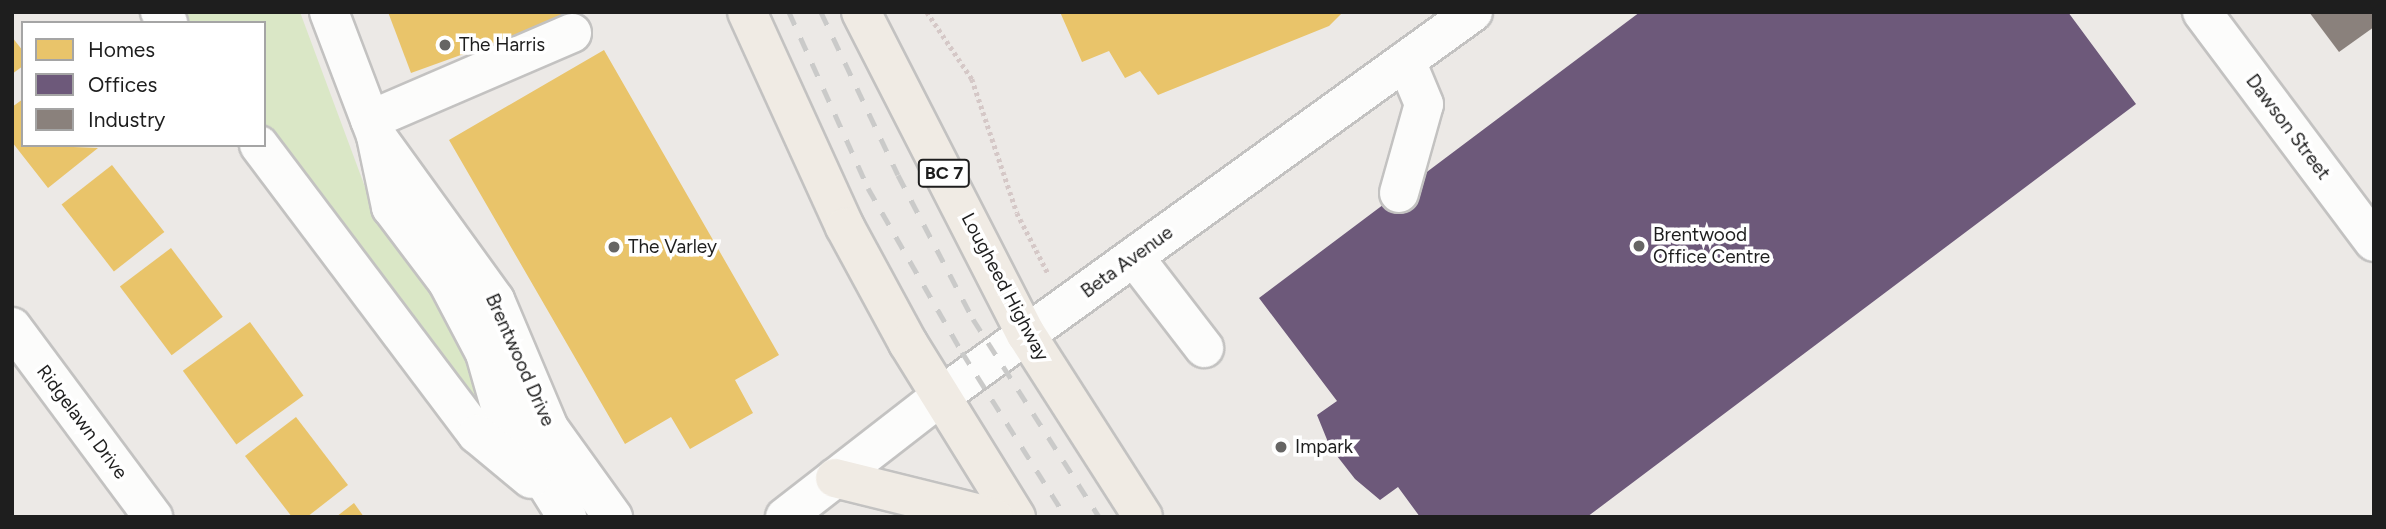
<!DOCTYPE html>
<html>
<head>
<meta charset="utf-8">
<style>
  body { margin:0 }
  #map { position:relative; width:2386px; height:529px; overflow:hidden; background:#ece9e6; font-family:Figtree,sans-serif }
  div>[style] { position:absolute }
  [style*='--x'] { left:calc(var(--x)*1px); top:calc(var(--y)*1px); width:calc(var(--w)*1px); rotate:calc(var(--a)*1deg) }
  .grass>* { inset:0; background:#dae7c6 }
  .homes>* { inset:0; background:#e9c46a; transform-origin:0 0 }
  .offices>* { inset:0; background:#6d597a }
  .industry>* { inset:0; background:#8a817c }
  .path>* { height:4.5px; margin-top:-2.25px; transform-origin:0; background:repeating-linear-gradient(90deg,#d5c8c7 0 3.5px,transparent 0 7px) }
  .roads { filter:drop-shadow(2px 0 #c3c2c1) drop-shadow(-2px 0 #c3c2c1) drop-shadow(0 2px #c3c2c1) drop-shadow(0 -2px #c3c2c1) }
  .minor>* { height:38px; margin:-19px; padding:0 19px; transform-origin:19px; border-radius:19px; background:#fcfcfb }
  .major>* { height:38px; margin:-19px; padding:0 19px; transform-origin:19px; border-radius:19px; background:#f0ebe4 }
  .rail>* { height:5px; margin-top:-2.5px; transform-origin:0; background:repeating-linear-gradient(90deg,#cacac9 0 14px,transparent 0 28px) }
  .dots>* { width:19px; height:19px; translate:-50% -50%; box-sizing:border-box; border:4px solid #fff; border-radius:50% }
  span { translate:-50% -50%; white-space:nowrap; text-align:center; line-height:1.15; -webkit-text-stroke:7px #fff; paint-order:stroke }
  .shield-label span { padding:2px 5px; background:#fff; border:2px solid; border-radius:5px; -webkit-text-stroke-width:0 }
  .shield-label { font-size:18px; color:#1e1e1e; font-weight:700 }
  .poi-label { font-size:19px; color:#1e1e1e }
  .left { translate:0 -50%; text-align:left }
  .street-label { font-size:19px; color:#1e1e1e }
  .frame { position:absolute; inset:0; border:14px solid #1e1e1e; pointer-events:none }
  .legend { position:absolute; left:21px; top:21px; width:245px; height:126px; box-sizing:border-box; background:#fff; border:2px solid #a5a5a5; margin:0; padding:9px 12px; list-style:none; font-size:21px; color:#1e1e1e }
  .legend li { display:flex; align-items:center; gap:14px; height:35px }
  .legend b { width:35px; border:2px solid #a5a5a5 }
</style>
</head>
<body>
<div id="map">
  <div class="grass">
    <i style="clip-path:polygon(178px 12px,300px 12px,368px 195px,452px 314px,486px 425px,264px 128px,264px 23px,186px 23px)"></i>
  </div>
  <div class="homes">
    <i style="clip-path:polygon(388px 12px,568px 12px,569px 16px,411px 73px)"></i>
    <i style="clip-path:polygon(1060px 12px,1343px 12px,1329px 26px,1158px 95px,1140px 71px,1125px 78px,1109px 51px,1082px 62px)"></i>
    <i style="clip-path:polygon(12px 37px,23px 51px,23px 66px,12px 74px)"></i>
    <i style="clip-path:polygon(604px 50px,779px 355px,735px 380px,753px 413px,690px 449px,671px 417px,625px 444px,449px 140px)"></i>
    <i style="clip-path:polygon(23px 99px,23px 145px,98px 148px,48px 188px,12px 142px,12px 107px)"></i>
    <i style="left:112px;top:165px;width:85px;height:64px;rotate:52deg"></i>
    <i style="left:171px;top:248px;width:86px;height:64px;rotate:53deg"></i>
    <i style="left:250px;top:322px;width:91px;height:83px;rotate:54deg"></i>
    <i style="clip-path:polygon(296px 417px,348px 485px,307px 517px,292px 517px,245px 456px)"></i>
    <i style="clip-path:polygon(354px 503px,364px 517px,336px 517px)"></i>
  </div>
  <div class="offices">
    <i style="clip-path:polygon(1640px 12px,2068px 12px,2136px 104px,1587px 517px,1420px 517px,1398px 487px,1380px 500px,1355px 479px,1330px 447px,1317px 415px,1337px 401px,1259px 298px)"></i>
  </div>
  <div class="industry">
    <i style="clip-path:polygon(2309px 12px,2374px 12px,2374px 27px,2339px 52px)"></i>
  </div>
  <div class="path">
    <i style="--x:927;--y:12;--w:81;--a:56.1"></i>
    <i style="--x:972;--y:79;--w:141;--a:71.4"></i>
    <i style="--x:1017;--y:213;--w:68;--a:62.7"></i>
  </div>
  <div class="roads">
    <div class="minor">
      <i style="--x:160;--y:12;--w:14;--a:54"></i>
      <i style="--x:329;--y:12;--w:133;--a:69.2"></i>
      <i style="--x:376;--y:136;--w:73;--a:78.1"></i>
      <i style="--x:391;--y:207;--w:93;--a:52.9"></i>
      <i style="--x:447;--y:281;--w:81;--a:62.2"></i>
      <i style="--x:485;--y:353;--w:62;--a:74.2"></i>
      <i style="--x:502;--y:413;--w:123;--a:58"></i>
      <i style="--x:2202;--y:12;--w:287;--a:53.2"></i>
      <i style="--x:370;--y:120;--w:220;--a:-23.3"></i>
      <i style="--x:380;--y:141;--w:196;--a:54.1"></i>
      <i style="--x:495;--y:300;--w:139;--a:67.1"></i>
      <i style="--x:549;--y:428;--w:110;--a:54.3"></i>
      <i style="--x:259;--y:145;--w:362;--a:53"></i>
      <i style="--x:477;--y:434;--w:70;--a:39.8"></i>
      <i style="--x:1399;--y:193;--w:92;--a:-74.3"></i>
      <i style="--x:1424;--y:104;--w:47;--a:-112.7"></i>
      <i style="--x:1134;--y:257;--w:115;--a:52.4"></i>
      <i style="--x:12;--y:327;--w:237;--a:53.4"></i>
      <i style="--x:785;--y:517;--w:197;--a:-37.8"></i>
      <i style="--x:941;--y:396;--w:656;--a:-35.82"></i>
    </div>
    <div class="major">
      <i style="--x:747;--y:12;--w:236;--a:65.5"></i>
      <i style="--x:845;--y:227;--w:132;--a:61.5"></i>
      <i style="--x:908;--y:343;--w:205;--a:58.2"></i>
      <i style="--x:861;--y:12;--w:362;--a:62.9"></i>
      <i style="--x:1026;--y:334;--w:217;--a:57.4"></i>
      <i style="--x:835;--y:478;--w:163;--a:13.9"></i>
    </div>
  </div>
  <div class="rail">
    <i style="--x:789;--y:12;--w:193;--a:65.8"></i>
    <i style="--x:868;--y:188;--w:189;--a:60.2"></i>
    <i style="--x:962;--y:352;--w:195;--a:57.8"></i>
    <i style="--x:821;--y:12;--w:180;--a:64.7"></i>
    <i style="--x:898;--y:175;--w:162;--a:62.5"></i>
    <i style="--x:973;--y:319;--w:235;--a:57.5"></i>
  </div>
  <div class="dots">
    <i style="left:445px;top:45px;background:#666564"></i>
    <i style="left:1639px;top:246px;background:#666564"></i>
    <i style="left:614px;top:247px;background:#666564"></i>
    <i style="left:1281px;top:447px;background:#666564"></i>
  </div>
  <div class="shield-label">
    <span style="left:944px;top:173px">BC 7</span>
  </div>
  <div class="poi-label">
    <span class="left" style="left:459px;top:45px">The Harris</span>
    <span class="left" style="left:1653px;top:246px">Brentwood<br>Office Centre</span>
    <span class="left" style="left:628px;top:247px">The Varley</span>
    <span class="left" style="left:1295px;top:447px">Impark</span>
  </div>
  <div class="street-label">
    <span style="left:2288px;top:127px;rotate:53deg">Dawson Street</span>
    <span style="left:1127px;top:262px;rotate:-36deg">Beta Avenue</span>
    <span style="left:1005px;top:287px;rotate:62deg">Lougheed Highway</span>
    <span style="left:520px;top:360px;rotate:66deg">Brentwood Drive</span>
    <span style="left:82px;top:422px;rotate:53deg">Ridgelawn Drive</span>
  </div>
  <div class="frame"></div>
  <ul class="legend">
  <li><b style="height:19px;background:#e9c46a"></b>Homes</li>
  <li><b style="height:19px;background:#6d597a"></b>Offices</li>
  <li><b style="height:19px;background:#8a817c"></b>Industry</li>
  </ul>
</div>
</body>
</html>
